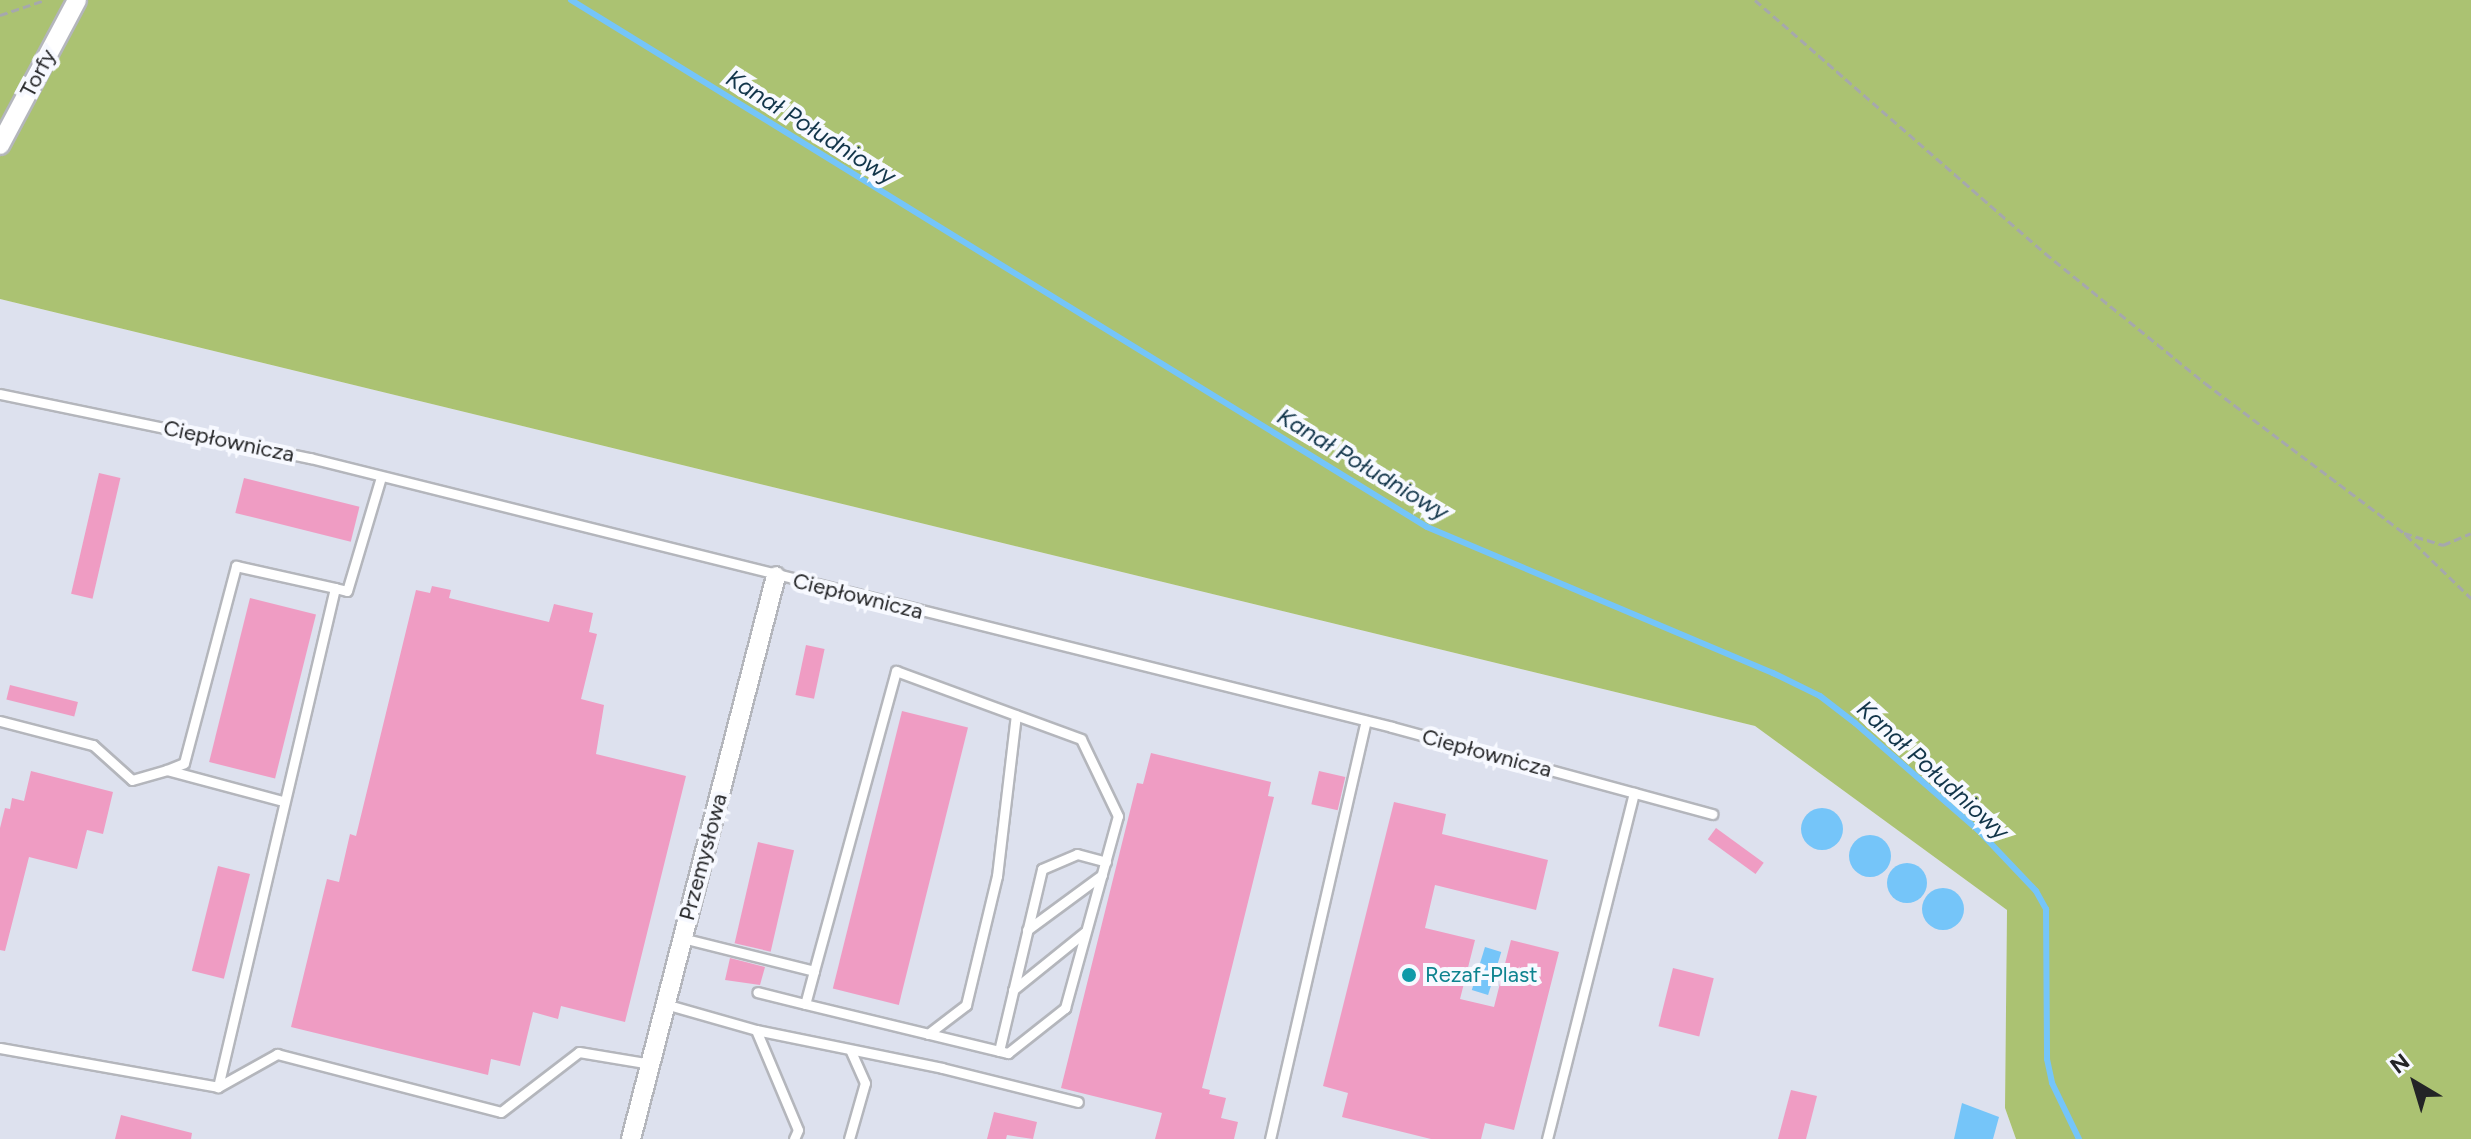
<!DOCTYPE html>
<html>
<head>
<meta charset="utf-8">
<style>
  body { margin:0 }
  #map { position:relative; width:2471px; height:1139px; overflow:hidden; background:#eaecf1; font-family:Figtree,sans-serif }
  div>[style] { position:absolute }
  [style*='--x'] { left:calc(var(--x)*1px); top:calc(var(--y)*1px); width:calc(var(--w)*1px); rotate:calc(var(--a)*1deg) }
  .built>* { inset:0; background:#dde1ee }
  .forest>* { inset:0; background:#abc272 }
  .water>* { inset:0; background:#75c5f9; transform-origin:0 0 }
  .round { border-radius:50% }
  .stream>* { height:6px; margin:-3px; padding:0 3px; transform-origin:3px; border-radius:3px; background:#75c5f9 }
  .building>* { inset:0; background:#ef9cc3; transform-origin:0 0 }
  .path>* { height:3px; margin-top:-1.5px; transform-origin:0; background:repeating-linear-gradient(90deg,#a6a8ac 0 8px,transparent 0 12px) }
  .roads { filter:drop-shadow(2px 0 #b4b6bc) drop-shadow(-2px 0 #b4b6bc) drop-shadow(0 2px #b4b6bc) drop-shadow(0 -2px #b4b6bc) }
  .service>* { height:9px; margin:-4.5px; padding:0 4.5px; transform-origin:4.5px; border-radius:4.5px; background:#fff }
  .minor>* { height:18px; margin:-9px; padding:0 9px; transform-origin:9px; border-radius:9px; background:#fff }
  .dots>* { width:22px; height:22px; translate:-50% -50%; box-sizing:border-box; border:4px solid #f7f9ff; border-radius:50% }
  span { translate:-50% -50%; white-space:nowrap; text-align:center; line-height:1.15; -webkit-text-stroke:8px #f7f9ff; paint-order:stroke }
  .street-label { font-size:22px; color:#232426 }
  .culture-label { font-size:22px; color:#0d838f }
  .left { translate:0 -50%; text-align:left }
  .water-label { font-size:24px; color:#12354a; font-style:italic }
  .north { position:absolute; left:2375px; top:1043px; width:80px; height:80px; -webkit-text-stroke:6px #f7f9ff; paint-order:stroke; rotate:322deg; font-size:22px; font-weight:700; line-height:32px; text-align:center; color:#232426 }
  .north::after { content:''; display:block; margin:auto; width:28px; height:36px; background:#232426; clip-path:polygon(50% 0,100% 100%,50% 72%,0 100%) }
</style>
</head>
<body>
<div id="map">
  <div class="built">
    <i style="clip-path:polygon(0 299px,1755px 726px,2007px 910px,2005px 1108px,2016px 1139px,0 1139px)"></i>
  </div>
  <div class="forest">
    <i style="clip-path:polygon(0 0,2471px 0,2471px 1139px,2016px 1139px,2005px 1108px,2007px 910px,1755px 726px,0 299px)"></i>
  </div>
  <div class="water">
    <i class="round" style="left:1801px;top:808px;width:42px;height:42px"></i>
    <i class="round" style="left:1849px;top:835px;width:42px;height:42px"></i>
    <i class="round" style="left:1887px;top:863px;width:40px;height:40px"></i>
    <i class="round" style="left:1922px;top:888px;width:42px;height:42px"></i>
    <i style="left:1485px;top:947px;width:17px;height:45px;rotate:17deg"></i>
    <i style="clip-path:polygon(1962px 1103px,1999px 1117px,1993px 1139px,1954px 1139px)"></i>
  </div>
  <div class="stream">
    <i style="--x:571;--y:0;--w:1005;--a:31.62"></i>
    <i style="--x:1427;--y:527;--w:376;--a:22.9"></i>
    <i style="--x:1773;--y:673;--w:52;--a:26.1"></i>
    <i style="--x:1820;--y:696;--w:44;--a:37.6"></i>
    <i style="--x:1855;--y:723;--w:163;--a:41"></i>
    <i style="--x:1978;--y:830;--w:84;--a:46.4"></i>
    <i style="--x:2036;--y:891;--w:21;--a:61"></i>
    <i style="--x:2046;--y:909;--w:150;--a:89.6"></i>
    <i style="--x:2047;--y:1059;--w:25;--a:78"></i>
    <i style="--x:2052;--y:1083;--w:62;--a:64.3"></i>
  </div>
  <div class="building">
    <i style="left:99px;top:473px;width:22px;height:124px;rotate:13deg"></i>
    <i style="left:244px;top:478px;width:119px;height:36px;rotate:14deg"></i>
    <i style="clip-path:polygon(432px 586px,451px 590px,449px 598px,549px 622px,554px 604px,593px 613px,589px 632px,597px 634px,581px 699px,604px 705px,596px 754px,686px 776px,625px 1022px,561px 1006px,558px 1019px,533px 1012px,520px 1066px,491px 1059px,488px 1075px,291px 1027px,327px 879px,339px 882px,350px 834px,356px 836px,416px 590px,430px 593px)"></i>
    <i style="left:250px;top:598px;width:68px;height:169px;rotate:14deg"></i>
    <i style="left:806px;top:645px;width:19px;height:51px;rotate:12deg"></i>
    <i style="left:10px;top:685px;width:70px;height:15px;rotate:14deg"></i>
    <i style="left:902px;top:711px;width:68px;height:286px;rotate:14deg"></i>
    <i style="clip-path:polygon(1151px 753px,1271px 782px,1268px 796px,1274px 797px,1202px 1088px,1210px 1090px,1209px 1094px,1226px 1098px,1221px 1118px,1238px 1122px,1234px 1139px,1155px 1139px,1162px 1113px,1061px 1088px,1137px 783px,1143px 784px)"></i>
    <i style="clip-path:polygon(31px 771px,113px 792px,103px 834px,87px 830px,77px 869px,29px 857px,5px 951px,0 950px,0 828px,5px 808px,10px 809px,12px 798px,24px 801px)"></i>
    <i style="left:1319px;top:771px;width:27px;height:34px;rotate:13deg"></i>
    <i style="clip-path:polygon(1394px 802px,1446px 814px,1442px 834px,1548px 860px,1536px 910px,1435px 885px,1425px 928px,1475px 940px,1460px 999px,1494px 1007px,1511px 940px,1559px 952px,1514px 1130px,1485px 1123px,1481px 1139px,1431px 1139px,1342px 1117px,1348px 1093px,1323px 1086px)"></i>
    <i style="left:1716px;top:828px;width:59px;height:14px;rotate:36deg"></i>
    <i style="left:758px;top:842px;width:37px;height:104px;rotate:13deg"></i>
    <i style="left:218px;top:866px;width:33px;height:108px;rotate:14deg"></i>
    <i style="clip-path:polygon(730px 958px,765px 967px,760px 985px,725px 980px)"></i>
    <i style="left:1673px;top:968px;width:42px;height:60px;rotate:14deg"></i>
    <i style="clip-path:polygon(1791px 1090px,1817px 1096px,1806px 1139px,1778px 1139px)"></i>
    <i style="clip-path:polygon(994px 1112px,1037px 1122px,1033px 1139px,1007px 1135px,1006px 1139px,987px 1139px)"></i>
    <i style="clip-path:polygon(121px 1115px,192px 1133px,191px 1139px,115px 1139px)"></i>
  </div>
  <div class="path">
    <i style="--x:1755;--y:0;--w:385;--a:41.1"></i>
    <i style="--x:2045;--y:253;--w:206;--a:39.1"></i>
    <i style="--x:2205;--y:383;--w:249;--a:37"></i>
    <i style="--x:2404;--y:533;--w:41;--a:17.1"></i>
    <i style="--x:2443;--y:545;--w:30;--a:-23"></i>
    <i style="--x:0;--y:15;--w:47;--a:-18.4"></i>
    <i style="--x:2406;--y:535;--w:91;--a:44.1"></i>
  </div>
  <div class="roads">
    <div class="service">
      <i style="--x:0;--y:394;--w:317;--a:11.7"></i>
      <i style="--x:310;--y:458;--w:1115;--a:13.96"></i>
      <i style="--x:1392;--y:727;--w:332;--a:15.2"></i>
      <i style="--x:335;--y:588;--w:12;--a:14"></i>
      <i style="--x:347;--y:591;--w:119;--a:-73.4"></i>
      <i style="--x:0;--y:721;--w:96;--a:14.5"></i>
      <i style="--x:93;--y:745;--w:52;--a:41.9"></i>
      <i style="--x:132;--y:780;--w:36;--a:-16"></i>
      <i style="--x:167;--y:770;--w:18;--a:-22"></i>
      <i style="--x:184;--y:763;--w:204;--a:-75.2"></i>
      <i style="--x:236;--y:566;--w:101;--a:12.5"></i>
      <i style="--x:335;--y:588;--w:513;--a:103.2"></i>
      <i style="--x:167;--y:770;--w:120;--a:15"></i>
      <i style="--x:1027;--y:930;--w:93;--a:-36.3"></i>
      <i style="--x:682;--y:938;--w:136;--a:14"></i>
      <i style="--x:814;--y:971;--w:34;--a:105"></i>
      <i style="--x:805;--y:1004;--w:49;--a:-166"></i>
      <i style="--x:1013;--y:990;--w:92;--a:-38.9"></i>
      <i style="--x:665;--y:1004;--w:95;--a:15.9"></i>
      <i style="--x:756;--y:1030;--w:108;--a:67.2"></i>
      <i style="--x:798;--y:1130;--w:10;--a:114"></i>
      <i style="--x:805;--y:1004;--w:209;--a:13.6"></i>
      <i style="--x:1008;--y:1053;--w:73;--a:-38.3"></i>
      <i style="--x:1065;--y:1008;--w:199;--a:-74.6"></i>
      <i style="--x:1118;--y:816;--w:85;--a:-115.7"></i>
      <i style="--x:1081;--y:739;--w:197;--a:-159.8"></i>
      <i style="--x:896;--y:671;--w:311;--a:105.3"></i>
      <i style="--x:756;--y:1030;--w:190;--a:11.5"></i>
      <i style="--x:942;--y:1068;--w:140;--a:14"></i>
      <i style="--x:928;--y:1034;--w:48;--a:-37.3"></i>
      <i style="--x:966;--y:1005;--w:133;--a:-76.5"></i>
      <i style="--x:997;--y:876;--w:162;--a:-83.3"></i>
      <i style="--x:0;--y:1048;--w:221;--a:10.1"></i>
      <i style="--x:218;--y:1087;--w:68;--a:-29.2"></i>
      <i style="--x:277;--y:1054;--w:231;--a:14.5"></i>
      <i style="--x:501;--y:1112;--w:98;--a:-37.6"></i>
      <i style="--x:579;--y:1052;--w:73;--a:9.5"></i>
      <i style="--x:999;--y:1051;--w:187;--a:-76.7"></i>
      <i style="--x:1042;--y:869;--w:38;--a:-23"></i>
      <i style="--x:1077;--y:854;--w:30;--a:15"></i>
      <i style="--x:849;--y:1139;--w:58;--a:-74.1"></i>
      <i style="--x:865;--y:1083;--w:35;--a:-114"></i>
      <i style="--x:1270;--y:1139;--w:429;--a:-77.1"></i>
      <i style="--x:1547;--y:1139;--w:357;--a:-75.9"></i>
    </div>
    <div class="minor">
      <i style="--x:0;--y:145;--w:164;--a:-62"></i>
      <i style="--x:631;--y:1139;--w:581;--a:-75.56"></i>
    </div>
  </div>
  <div class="dots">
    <i style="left:1409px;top:975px;background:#0f9aa8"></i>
  </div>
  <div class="street-label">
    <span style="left:38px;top:73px;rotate:-62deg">Torfy</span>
    <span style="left:229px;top:441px;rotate:12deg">Ciepłownicza</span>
    <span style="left:858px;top:596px;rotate:14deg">Ciepłownicza</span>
    <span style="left:1487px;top:753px;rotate:15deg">Ciepłownicza</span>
    <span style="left:703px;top:857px;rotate:-75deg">Przemysłowa</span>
  </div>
  <div class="culture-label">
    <span class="left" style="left:1425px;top:975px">Rezaf-Plast</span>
  </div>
  <div class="water-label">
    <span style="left:811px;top:127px;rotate:32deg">Kanał Południowy</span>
    <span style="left:1363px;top:464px;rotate:31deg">Kanał Południowy</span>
    <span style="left:1933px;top:770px;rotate:42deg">Kanał Południowy</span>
  </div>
  <div class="north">N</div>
</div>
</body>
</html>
